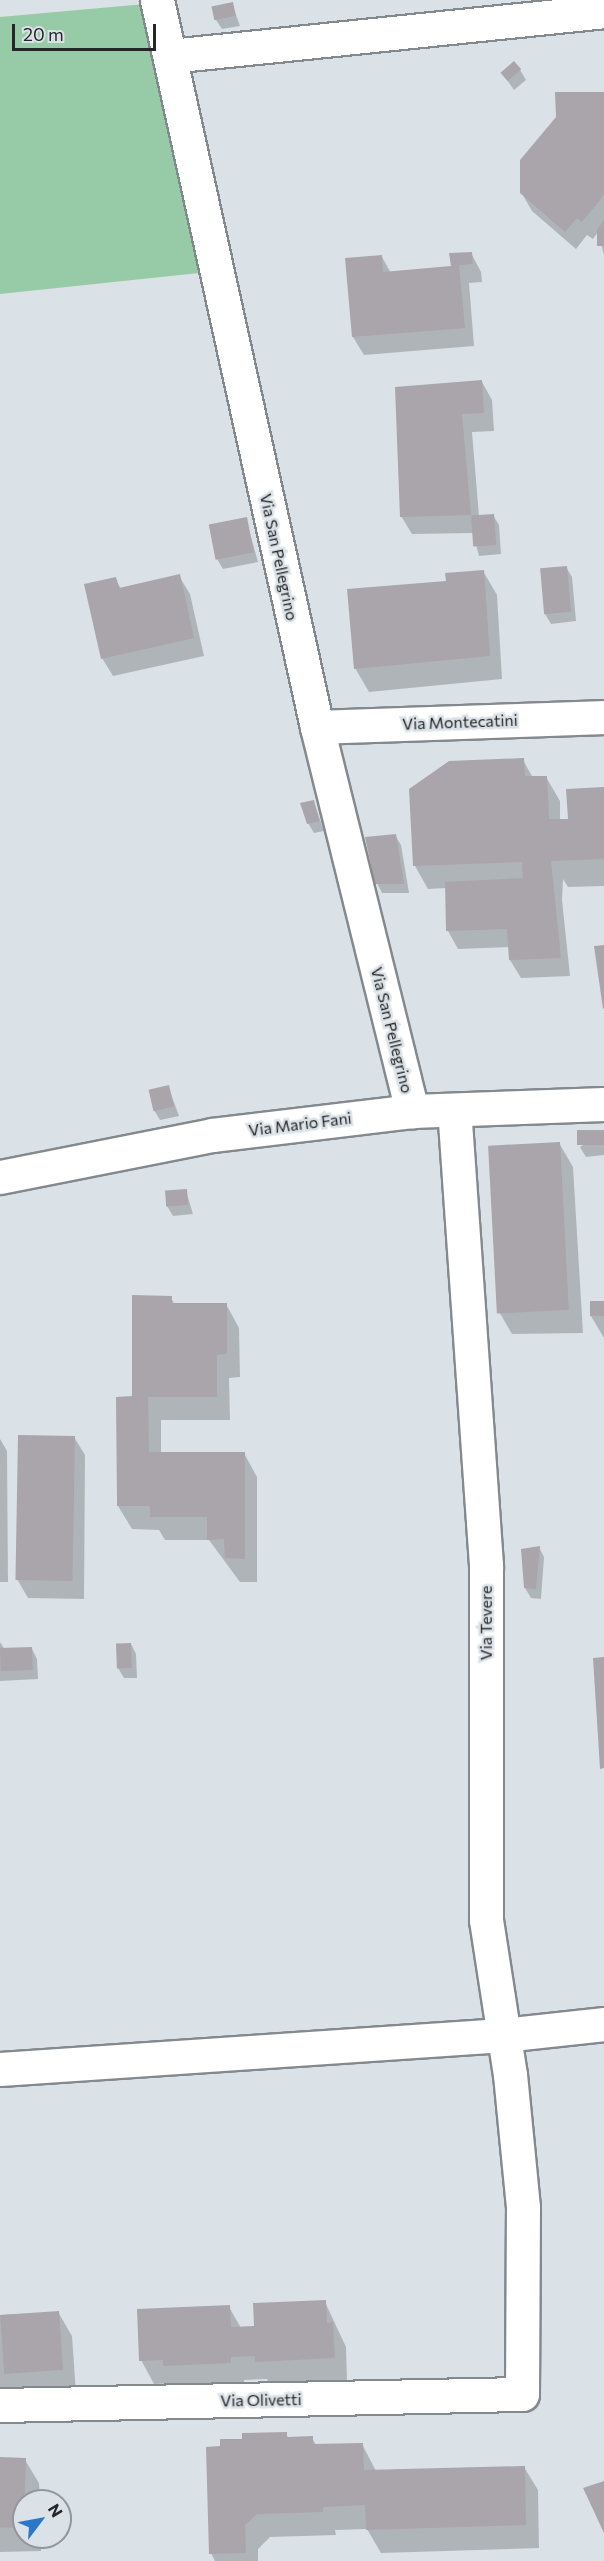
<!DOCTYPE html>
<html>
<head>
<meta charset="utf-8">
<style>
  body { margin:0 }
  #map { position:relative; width:604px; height:2561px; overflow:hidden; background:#dbe2e7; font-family:Commissioner,sans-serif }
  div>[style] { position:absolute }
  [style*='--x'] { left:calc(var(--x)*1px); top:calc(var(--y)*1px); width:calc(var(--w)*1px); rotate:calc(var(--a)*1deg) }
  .green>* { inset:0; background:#97caa6 }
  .shadow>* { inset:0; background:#0003 }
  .building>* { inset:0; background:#a9a5aa; transform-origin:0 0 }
  .roads { filter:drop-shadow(2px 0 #84898e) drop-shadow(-2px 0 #84898e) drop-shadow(0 2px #84898e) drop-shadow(0 -2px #84898e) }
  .minor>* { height:33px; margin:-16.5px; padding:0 16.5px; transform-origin:16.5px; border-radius:16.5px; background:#fff }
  span { translate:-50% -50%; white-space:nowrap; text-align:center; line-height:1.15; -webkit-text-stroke:5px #dbe2e7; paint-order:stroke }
  .street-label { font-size:16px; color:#242628 }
  .north { position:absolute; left:12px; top:2489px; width:60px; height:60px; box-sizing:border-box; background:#dbe2e7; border:2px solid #92979b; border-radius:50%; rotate:58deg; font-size:16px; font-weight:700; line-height:24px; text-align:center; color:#242628 }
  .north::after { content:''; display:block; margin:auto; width:21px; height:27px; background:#2d77c8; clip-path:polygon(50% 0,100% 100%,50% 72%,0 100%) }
  .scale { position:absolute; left:12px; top:24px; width:144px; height:27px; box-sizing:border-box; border:3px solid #242628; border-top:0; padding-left:8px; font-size:18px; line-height:21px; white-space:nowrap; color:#242628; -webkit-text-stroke:4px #dbe2e7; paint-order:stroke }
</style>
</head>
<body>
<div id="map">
  <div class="green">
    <i style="clip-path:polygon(145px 4px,199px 273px,0 294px,0 17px)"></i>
  </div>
  <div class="shadow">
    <i style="clip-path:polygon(232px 4px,240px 26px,222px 29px,216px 20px)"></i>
    <i style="clip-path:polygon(520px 70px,526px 80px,514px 90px,503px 74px)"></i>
    <i style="clip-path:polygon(604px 93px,604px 255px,598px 232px,593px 239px,587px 235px,576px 249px,532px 211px,521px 192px)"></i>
    <i style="clip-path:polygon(471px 253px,481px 272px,482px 282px,469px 283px,474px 346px,364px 355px,353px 337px,382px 257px,391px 273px,452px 268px)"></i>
    <i style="clip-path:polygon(482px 382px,492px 400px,494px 431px,472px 432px,479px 516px,493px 515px,499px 525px,501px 554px,479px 556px,473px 533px,412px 534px,401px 516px,397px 388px)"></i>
    <i style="clip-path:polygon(246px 519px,258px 562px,223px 569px,217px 559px)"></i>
    <i style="clip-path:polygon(566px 567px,572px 577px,576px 621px,551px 624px,545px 614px,542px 569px)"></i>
    <i style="clip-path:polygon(483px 571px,497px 595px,502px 679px,369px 692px,355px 668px,447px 582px)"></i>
    <i style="clip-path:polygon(179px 576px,190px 594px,204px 656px,113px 676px,102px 658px,115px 578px,121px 589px)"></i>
    <i style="clip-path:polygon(523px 760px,533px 778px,546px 777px,560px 801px,560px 820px,570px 820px,604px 789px,604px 886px,568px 887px,563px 879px,562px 900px,570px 976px,521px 978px,510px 960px,510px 947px,458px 949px,448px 931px,446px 888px,428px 889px,415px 866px)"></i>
    <i style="clip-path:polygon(314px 802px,324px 831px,314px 833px,308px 823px)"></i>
    <i style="clip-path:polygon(395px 835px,401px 845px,409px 893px,382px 893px,377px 883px)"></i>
    <i style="clip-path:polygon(168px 1086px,179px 1116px,160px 1120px,154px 1110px)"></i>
    <i style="clip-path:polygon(604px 1132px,604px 1155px,586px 1157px,580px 1147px)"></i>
    <i style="clip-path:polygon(559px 1143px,573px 1167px,583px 1333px,512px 1334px,498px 1310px,490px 1147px)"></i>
    <i style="clip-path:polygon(186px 1191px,193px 1214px,173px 1216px,167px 1206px)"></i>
    <i style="clip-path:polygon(171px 1298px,175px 1305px,226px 1304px,239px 1328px,240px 1377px,229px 1378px,230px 1420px,161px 1420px,161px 1453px,244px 1453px,257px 1477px,257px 1582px,240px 1582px,209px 1540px,165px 1540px,159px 1530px,132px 1529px,118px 1506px,133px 1398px)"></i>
    <i style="clip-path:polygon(604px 1302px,604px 1338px,591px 1316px)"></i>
    <i style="clip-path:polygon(74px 1437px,85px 1455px,84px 1599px,28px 1598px,17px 1579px)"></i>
    <i style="clip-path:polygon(0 1439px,7px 1451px,8px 1582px,0 1582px)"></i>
    <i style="clip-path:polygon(539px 1547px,544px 1557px,541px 1599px,531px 1598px,525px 1588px)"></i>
    <i style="clip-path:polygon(0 1642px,5px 1650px,32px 1649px,37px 1659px,38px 1679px,0 1681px)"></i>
    <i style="clip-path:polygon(131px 1644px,136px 1654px,137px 1678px,124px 1678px,118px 1668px)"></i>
    <i style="clip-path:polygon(325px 2302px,346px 2347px,347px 2382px,270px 2385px,267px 2379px,244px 2380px,244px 2386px,178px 2389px,175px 2383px,154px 2384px,141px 2360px,229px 2307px,241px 2328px,256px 2327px)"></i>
    <i style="clip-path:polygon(58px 2312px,72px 2336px,76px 2393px,0 2394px,0 2315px)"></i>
    <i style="clip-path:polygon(286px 2434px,289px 2439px,312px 2438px,316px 2445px,362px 2444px,376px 2471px,524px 2467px,538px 2490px,539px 2548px,381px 2553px,367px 2529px,335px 2530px,336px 2535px,270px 2537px,258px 2549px,258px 2561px,215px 2561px,211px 2553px,222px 2448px)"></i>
    <i style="clip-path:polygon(25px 2460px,39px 2483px,40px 2501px,24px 2501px,24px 2537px,41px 2537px,41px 2551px,0 2552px,0 2461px)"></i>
  </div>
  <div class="building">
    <i style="left:233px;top:2px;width:14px;height:22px;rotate:78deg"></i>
    <i style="left:514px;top:61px;width:11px;height:18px;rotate:49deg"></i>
    <i style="clip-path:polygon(555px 92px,604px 92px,604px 195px,582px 222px,577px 218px,565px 232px,520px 193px,520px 160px,556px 117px)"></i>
    <i style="clip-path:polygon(604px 220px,604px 246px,597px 246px,597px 230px)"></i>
    <i style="clip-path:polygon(472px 252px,473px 264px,459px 265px,465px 328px,352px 337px,345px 258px,382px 255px,383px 272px,451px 266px,449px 253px)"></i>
    <i style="clip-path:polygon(482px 380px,484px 413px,462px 414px,471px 515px,400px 517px,395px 387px)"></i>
    <i style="left:494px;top:514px;width:31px;height:23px;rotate:86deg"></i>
    <i style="left:247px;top:517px;width:36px;height:39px;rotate:79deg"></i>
    <i style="left:567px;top:566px;width:46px;height:27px;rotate:85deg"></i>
    <i style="clip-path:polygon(484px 570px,490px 656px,354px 669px,347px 589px,446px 581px,445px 573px)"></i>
    <i style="clip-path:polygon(180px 574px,194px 638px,101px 659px,84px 584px,116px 577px,119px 588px)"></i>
    <i style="clip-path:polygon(524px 758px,525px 776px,547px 776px,549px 819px,568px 819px,566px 789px,604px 787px,604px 859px,551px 861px,561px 958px,509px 960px,507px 929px,446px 931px,445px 882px,523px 878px,522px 862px,413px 866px,409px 789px,449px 761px)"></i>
    <i style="clip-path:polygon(314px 800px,319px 821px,307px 824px,300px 803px)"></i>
    <i style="clip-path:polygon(396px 834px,404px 884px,375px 884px,365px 837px)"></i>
    <i style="clip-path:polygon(604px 945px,604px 1008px,603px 1009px,594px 946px)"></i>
    <i style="left:169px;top:1085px;width:22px;height:21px;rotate:77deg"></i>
    <i style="left:604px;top:1130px;width:15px;height:27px;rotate:90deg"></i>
    <i style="left:560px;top:1142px;width:168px;height:72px;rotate:87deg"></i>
    <i style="left:187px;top:1189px;width:16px;height:22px;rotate:86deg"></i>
    <i style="clip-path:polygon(132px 1295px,172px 1296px,172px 1303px,227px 1303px,227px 1354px,217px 1355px,217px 1397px,148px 1397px,149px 1452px,245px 1452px,245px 1559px,225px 1558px,224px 1539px,207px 1540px,207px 1517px,150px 1517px,150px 1506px,117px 1506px,116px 1397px,132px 1396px)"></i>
    <i style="left:590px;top:1301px;width:14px;height:15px"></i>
    <i style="left:18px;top:1435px;width:57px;height:145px;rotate:1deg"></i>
    <i style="clip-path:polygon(540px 1546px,536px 1589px,524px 1588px,521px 1549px)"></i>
    <i style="left:131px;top:1643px;width:25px;height:15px;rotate:88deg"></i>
    <i style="left:32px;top:1647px;width:23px;height:32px;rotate:88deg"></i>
    <i style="clip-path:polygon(604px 1657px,604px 1768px,600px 1769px,593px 1658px)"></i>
    <i style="clip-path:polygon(326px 2300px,327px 2323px,333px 2322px,335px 2358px,255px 2362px,255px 2356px,231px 2357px,231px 2363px,163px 2366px,163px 2360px,139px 2361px,137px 2309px,230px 2305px,231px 2327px,254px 2326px,253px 2303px)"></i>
    <i style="left:59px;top:2311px;width:59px;height:59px;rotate:86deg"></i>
    <i style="clip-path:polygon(287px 2432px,287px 2437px,313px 2436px,313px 2444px,363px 2443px,364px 2470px,525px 2466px,526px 2525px,366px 2530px,365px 2505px,323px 2507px,323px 2512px,257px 2514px,245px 2525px,246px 2553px,209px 2554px,206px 2447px,220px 2446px,220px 2439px,242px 2439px,242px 2433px)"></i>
    <i style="left:26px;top:2458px;width:70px;height:26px;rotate:92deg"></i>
    <i style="clip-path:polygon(604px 2481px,604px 2533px,583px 2488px)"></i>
  </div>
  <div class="roads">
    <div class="minor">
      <i style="--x:157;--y:0;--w:744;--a:77.59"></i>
      <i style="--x:317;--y:727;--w:396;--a:76.1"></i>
      <i style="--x:170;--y:56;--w:436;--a:-5.9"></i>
      <i style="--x:317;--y:727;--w:287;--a:-2"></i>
      <i style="--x:0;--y:1177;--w:216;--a:-11.2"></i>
      <i style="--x:212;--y:1135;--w:201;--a:-6.8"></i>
      <i style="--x:412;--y:1111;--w:192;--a:-2.1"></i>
      <i style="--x:0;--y:2069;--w:504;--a:-3.87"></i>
      <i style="--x:503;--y:2035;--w:102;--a:-6.2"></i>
      <i style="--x:0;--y:2405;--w:522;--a:-1.21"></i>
      <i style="--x:522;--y:2394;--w:187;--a:-89.7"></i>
      <i style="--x:523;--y:2207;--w:133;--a:-95.6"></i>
      <i style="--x:510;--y:2075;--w:157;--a:-98.8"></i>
      <i style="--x:486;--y:1920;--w:355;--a:-90"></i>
      <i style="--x:486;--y:1565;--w:456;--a:-94"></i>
    </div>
  </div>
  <div class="street-label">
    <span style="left:279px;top:557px;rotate:78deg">Via San Pellegrino</span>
    <span style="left:460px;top:722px;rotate:-2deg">Via Montecatini</span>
    <span style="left:392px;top:1030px;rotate:76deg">Via San Pellegrino</span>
    <span style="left:300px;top:1124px;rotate:-7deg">Via Mario Fani</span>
    <span style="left:486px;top:1623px;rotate:-90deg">Via Tevere</span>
    <span style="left:261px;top:2400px;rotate:-1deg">Via Olivetti</span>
  </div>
  <div class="north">N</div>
  <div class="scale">20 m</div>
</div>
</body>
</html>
